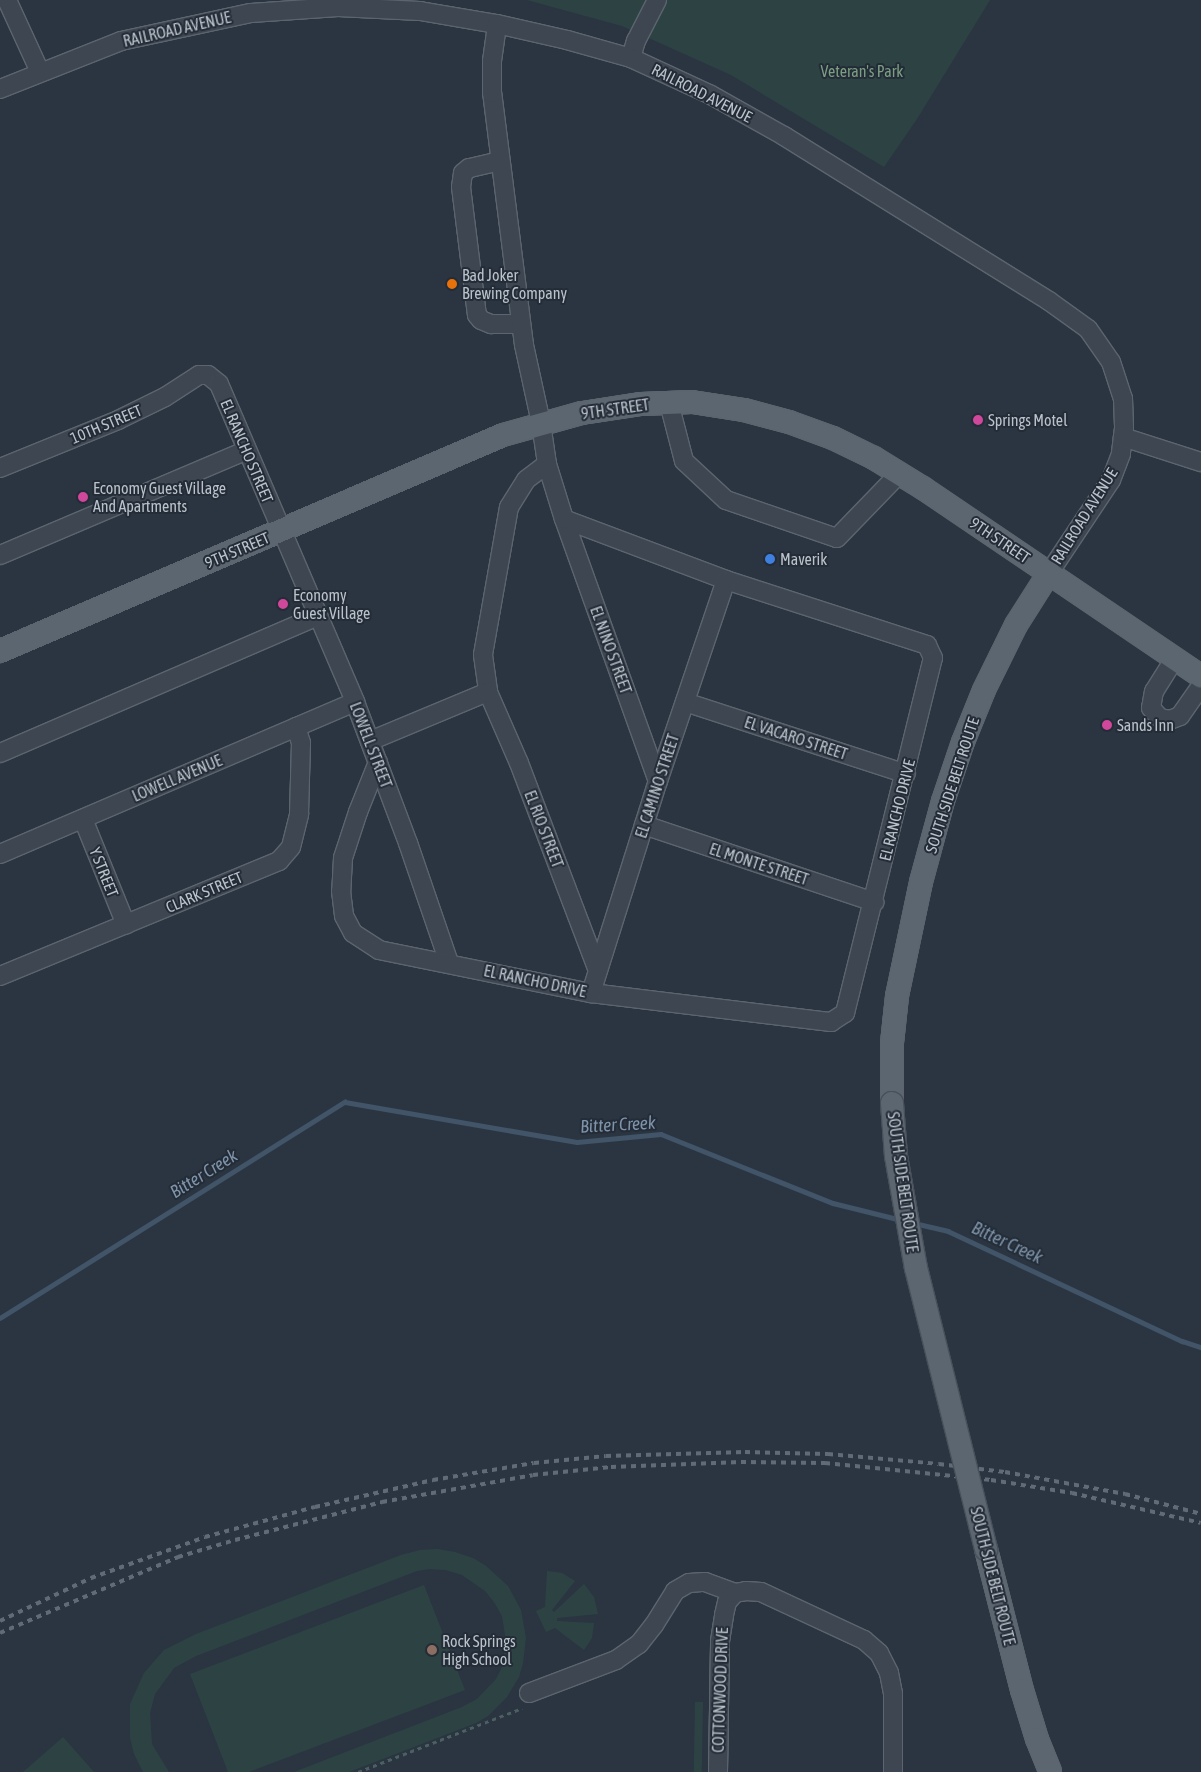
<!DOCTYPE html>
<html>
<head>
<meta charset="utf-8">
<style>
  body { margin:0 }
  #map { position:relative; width:1201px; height:1772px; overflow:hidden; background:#2a3541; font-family:"Asap Condensed",sans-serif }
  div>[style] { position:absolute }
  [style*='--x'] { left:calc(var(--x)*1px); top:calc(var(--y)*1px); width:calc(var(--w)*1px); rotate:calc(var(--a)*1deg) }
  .green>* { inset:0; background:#2d4343; transform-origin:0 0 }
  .stream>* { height:4.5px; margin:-2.25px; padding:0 2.25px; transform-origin:2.25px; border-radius:2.25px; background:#415468 }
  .path>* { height:2.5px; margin-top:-1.25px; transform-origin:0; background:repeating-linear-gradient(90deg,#4c5f61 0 4px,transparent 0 8px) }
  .roads { filter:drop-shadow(1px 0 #5c656f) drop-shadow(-1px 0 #5c656f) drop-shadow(0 1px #5c656f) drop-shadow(0 -1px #5c656f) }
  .minor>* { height:18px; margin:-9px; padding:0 9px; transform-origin:9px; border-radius:9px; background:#3e4751 }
  .major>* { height:22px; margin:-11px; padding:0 11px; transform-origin:11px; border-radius:11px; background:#5c6671 }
  .rail>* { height:4px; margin-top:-2px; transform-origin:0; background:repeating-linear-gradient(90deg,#616b78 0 5px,transparent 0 10px) }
  .bridges { filter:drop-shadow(1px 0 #48505b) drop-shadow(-1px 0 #48505b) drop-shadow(0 1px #48505b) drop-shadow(0 -1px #48505b) }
  .major-bridge>* { height:22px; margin:-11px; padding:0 11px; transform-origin:11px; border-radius:11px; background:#5c6671 }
  .dots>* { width:14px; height:14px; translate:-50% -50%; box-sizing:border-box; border:2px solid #232c37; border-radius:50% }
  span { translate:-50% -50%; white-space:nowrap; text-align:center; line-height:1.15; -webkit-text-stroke:4px #232c37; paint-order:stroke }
  .street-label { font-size:16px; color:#bbc2cb }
  .park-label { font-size:16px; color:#7c9f83 }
  .poi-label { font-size:16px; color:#bbc2cb }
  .left { translate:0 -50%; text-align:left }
  .water-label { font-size:18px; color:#7f94aa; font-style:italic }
</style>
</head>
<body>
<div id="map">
  <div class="green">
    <i style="clip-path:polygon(527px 0,990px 0,917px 119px,884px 167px,731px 75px,622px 26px)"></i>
    <i style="clip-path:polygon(437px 1549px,455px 1552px,473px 1558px,486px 1566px,508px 1586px,521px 1610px,526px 1638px,523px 1663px,519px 1677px,507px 1697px,488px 1716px,476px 1723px,349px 1772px,294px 1772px,462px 1707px,477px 1699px,496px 1679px,502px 1667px,506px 1641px,502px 1616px,494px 1602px,485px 1591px,462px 1575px,446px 1570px,429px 1569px,417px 1571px,196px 1656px,174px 1668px,155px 1694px,150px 1713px,152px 1744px,169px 1772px,143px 1772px,134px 1754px,130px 1738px,130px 1704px,144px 1673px,164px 1650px,196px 1634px,401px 1555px,420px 1550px)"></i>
    <i style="clip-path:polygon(547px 1571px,562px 1573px,575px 1581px,552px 1610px,554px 1612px,584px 1584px,594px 1597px,598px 1614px,557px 1618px,557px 1621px,594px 1623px,592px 1638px,584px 1650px,555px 1628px,546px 1632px,536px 1611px,545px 1607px)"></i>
    <i style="clip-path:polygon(424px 1585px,465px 1690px,249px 1772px,228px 1772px,190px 1674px)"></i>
    <i style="left:703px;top:1702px;width:70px;height:8px;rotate:91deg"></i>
    <i style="clip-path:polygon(63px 1737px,94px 1772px,23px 1772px)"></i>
  </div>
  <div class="stream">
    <i style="--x:914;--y:1223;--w:35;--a:13"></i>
    <i style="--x:948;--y:1231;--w:259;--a:25.2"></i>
    <i style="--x:1182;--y:1341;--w:20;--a:18"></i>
    <i style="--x:0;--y:1318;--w:407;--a:-32.1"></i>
    <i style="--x:345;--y:1102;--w:235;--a:9.8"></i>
    <i style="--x:577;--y:1142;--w:84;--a:-5.4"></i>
    <i style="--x:661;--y:1134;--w:185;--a:21.9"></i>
    <i style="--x:833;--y:1203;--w:70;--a:14"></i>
  </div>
  <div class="path">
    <i style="--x:358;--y:1772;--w:176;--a:-21.3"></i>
  </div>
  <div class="roads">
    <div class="minor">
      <i style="--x:7;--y:0;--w:79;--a:65.4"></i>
      <i style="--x:631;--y:58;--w:18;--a:-74"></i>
      <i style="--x:636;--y:41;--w:46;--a:-62.9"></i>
      <i style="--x:0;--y:89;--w:130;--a:-21.6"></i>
      <i style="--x:121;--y:41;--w:133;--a:-12.2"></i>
      <i style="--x:251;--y:13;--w:87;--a:-3.9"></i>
      <i style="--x:338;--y:7;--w:82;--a:2.8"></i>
      <i style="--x:420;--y:11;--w:78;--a:9.6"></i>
      <i style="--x:497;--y:24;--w:72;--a:12.9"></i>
      <i style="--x:567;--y:40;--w:66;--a:15.7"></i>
      <i style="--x:631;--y:58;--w:88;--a:24.8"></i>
      <i style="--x:711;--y:95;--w:84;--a:29.3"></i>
      <i style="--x:784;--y:136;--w:312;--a:31.9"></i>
      <i style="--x:1049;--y:301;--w:48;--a:35.7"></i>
      <i style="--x:1088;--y:329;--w:40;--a:55.1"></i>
      <i style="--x:1111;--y:362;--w:38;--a:72"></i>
      <i style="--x:1123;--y:398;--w:30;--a:88"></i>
      <i style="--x:1124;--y:428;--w:26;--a:97"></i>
      <i style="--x:1121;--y:454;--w:28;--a:111"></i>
      <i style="--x:1111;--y:480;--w:112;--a:123.7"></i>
      <i style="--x:500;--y:161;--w:32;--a:167"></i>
      <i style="--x:469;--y:168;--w:8;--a:140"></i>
      <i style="--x:463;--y:173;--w:14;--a:98"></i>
      <i style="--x:461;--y:187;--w:129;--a:82.9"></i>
      <i style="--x:477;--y:315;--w:6;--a:51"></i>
      <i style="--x:481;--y:320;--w:11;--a:22"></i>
      <i style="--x:491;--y:324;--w:30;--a:0"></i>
      <i style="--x:669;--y:403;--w:60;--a:75.5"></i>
      <i style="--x:684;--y:461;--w:57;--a:42.9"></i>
      <i style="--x:726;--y:500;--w:117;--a:18.9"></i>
      <i style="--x:837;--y:538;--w:89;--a:-45.9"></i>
      <i style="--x:1123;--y:437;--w:82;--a:17.8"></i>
      <i style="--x:547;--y:464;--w:26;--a:143"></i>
      <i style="--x:526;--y:480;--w:32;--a:122"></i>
      <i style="--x:509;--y:507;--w:150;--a:100"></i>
      <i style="--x:483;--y:655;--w:37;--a:82"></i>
      <i style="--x:488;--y:692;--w:77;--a:66.4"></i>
      <i style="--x:519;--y:763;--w:219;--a:69.2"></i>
      <i style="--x:0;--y:468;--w:127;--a:-22.1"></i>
      <i style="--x:118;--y:420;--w:52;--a:-26.1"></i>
      <i style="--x:165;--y:397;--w:40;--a:-32.9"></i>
      <i style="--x:199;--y:375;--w:9;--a:0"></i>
      <i style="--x:208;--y:375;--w:14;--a:39"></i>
      <i style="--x:219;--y:384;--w:346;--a:66.8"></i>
      <i style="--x:355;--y:702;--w:151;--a:69.4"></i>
      <i style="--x:408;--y:843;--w:127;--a:71.1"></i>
      <i style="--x:564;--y:519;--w:278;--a:70.3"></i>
      <i style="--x:0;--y:555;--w:268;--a:-23"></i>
      <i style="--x:1175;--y:658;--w:39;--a:122"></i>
      <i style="--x:1154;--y:691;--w:17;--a:100"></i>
      <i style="--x:1151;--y:708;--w:13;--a:48"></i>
      <i style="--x:1160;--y:718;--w:10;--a:11"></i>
      <i style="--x:1170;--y:720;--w:11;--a:-22"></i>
      <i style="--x:1180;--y:716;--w:37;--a:-55"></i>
      <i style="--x:685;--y:702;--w:232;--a:18"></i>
      <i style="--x:370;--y:741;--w:128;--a:-22.6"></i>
      <i style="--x:0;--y:753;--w:346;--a:-23.3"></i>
      <i style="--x:378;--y:762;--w:54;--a:111.8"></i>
      <i style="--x:358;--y:812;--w:48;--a:108.1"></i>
      <i style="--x:343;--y:858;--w:33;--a:93"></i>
      <i style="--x:341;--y:891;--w:25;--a:83"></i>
      <i style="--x:344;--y:916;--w:19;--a:62"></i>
      <i style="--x:353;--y:933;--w:31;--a:33"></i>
      <i style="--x:379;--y:950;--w:216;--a:11.5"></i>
      <i style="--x:591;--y:993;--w:242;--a:6.9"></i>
      <i style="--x:831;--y:1022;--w:17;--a:-33"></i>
      <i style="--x:845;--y:1013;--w:366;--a:-76.1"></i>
      <i style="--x:933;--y:658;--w:14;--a:-115"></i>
      <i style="--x:927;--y:645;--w:211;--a:-162.1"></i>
      <i style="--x:726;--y:580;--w:173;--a:-159.4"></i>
      <i style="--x:564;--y:519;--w:58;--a:-107.2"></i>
      <i style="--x:547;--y:464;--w:41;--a:-98.3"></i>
      <i style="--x:541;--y:423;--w:80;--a:-102.3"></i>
      <i style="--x:524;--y:345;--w:254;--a:-97.2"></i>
      <i style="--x:492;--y:93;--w:32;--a:-90"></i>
      <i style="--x:492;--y:61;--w:37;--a:-82"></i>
      <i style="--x:83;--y:819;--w:114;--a:67.9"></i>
      <i style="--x:644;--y:825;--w:243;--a:18.5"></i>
      <i style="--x:0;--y:854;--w:386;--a:-23.2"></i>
      <i style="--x:0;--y:976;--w:302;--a:-22.4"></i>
      <i style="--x:279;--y:861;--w:18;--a:-49"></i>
      <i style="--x:291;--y:847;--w:34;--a:-76"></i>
      <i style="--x:299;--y:814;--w:71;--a:-88.4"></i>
      <i style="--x:301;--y:743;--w:17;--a:-107"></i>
      <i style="--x:591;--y:993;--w:222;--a:-72.5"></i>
      <i style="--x:658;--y:781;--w:212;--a:-71.3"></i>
      <i style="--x:529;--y:1693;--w:93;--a:-20.8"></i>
      <i style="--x:616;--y:1660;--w:28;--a:-35"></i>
      <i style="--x:639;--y:1644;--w:24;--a:-52"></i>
      <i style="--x:654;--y:1625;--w:40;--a:-58"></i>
      <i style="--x:675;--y:1591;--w:16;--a:-30"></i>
      <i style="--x:689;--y:1583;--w:16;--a:-4"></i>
      <i style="--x:705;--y:1582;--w:32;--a:20"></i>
      <i style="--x:718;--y:1772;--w:131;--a:-89.1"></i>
      <i style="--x:720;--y:1641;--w:26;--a:-81"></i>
      <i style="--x:724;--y:1615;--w:13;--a:-77"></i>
      <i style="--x:727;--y:1602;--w:12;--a:-48"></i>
      <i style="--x:735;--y:1593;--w:11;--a:-10"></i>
      <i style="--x:746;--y:1591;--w:15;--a:4"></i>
      <i style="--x:761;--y:1592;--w:114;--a:25"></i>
      <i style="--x:864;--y:1640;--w:20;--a:41"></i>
      <i style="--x:879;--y:1653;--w:22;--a:63"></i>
      <i style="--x:889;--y:1673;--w:20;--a:79"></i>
      <i style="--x:893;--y:1693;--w:79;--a:90"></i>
    </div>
    <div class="major">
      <i style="--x:0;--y:651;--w:547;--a:-23.24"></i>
      <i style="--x:503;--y:435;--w:82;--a:-15.6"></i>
      <i style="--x:582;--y:413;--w:60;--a:-8.7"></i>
      <i style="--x:641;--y:404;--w:51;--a:-2.2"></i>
      <i style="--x:692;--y:402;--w:53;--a:8.7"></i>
      <i style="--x:744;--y:410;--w:47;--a:14.9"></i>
      <i style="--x:789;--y:422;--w:47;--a:20"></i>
      <i style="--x:833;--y:438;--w:46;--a:26"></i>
      <i style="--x:874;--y:458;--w:57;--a:31.5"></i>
      <i style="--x:923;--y:488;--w:336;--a:34.1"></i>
      <i style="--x:892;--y:1103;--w:60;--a:-90"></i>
      <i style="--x:892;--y:1043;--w:47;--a:-83.9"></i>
      <i style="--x:897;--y:996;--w:116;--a:-78.1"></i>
      <i style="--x:921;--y:882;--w:84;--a:-74.8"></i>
      <i style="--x:943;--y:801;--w:62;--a:-71.3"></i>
      <i style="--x:963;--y:742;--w:56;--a:-68"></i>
      <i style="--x:984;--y:690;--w:72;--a:-63.8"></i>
      <i style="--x:1016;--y:625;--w:62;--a:-57.6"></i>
      <i style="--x:986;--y:1549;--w:146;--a:75.7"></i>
      <i style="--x:1022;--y:1690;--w:51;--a:73"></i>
      <i style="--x:1037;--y:1739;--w:35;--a:68"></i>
    </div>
  </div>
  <div class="rail">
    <i style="--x:0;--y:1621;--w:101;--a:-25.3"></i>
    <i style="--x:91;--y:1578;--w:121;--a:-19.8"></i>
    <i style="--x:205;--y:1537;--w:114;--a:-15.3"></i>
    <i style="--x:315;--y:1507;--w:121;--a:-12.9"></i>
    <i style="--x:433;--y:1480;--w:102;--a:-9.6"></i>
    <i style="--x:534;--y:1463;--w:72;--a:-5.6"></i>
    <i style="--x:606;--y:1456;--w:139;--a:-1.6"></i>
    <i style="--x:745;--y:1452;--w:83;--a:1.4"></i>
    <i style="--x:828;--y:1454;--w:111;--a:5.1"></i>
    <i style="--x:939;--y:1464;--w:66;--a:6.9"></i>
    <i style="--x:1005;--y:1472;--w:122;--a:10.4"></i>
    <i style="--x:1125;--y:1494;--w:79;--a:14.7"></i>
    <i style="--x:0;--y:1633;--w:194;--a:-23.1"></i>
    <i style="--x:178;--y:1557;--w:59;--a:-16.6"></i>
    <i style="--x:235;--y:1540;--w:152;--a:-14.5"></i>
    <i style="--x:382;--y:1502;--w:153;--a:-10.1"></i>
    <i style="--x:533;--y:1475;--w:78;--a:-5.9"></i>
    <i style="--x:611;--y:1467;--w:130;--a:-2.2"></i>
    <i style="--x:741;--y:1462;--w:84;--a:0.7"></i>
    <i style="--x:825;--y:1463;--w:50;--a:5.7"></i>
    <i style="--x:875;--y:1468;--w:117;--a:5.9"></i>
    <i style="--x:991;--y:1480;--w:82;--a:9.1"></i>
    <i style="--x:1072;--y:1493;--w:132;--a:13.1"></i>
  </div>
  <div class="bridges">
    <div class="major-bridge">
      <i style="--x:892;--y:1103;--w:53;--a:85.7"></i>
      <i style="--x:896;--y:1156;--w:114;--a:79.9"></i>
      <i style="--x:916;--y:1268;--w:290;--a:76"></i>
    </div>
  </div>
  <div class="dots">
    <i style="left:452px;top:284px;background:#e8710a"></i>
    <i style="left:978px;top:420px;background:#d1479c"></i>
    <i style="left:83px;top:497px;background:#d1479c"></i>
    <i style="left:770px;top:559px;background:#3f7fe0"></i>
    <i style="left:283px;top:604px;background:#d1479c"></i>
    <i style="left:1107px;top:725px;background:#d1479c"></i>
    <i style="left:432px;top:1650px;background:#8d6e63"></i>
  </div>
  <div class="street-label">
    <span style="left:177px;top:29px;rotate:-13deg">RAILROAD AVENUE</span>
    <span style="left:702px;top:93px;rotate:27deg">RAILROAD AVENUE</span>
    <span style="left:615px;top:409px;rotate:-8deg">9TH STREET</span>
    <span style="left:106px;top:424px;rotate:-23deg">10TH STREET</span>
    <span style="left:247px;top:451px;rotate:67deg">EL RANCHO STREET</span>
    <span style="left:1084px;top:516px;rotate:-58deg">RAILROAD AVENUE</span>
    <span style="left:1000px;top:540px;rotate:34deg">9TH STREET</span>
    <span style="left:237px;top:550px;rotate:-23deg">9TH STREET</span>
    <span style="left:611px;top:650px;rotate:70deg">EL NINO STREET</span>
    <span style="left:796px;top:738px;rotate:18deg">EL VACARO STREET</span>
    <span style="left:371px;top:745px;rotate:69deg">LOWELL STREET</span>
    <span style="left:177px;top:778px;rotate:-23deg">LOWELL AVENUE</span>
    <span style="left:952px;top:785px;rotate:-72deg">SOUTH SIDE BELT ROUTE</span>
    <span style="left:657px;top:786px;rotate:-72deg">EL CAMINO STREET</span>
    <span style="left:897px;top:810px;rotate:-76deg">EL RANCHO DRIVE</span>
    <span style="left:544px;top:829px;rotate:69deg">EL RIO STREET</span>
    <span style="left:759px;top:864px;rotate:18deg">EL MONTE STREET</span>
    <span style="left:104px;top:872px;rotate:68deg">Y STREET</span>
    <span style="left:204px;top:892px;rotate:-23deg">CLARK STREET</span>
    <span style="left:535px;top:981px;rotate:12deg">EL RANCHO DRIVE</span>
    <span style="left:903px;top:1182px;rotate:82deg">SOUTH SIDE BELT ROUTE</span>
    <span style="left:993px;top:1576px;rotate:76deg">SOUTH SIDE BELT ROUTE</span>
    <span style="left:720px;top:1690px;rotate:-88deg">COTTONWOOD DRIVE</span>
  </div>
  <div class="park-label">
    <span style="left:862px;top:71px">Veteran's Park</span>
  </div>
  <div class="poi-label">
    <span class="left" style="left:462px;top:284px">Bad Joker<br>Brewing Company</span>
    <span class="left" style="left:988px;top:420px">Springs Motel</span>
    <span class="left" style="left:93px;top:497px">Economy Guest Village<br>And Apartments</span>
    <span class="left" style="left:780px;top:559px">Maverik</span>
    <span class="left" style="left:293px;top:604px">Economy<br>Guest Village</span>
    <span class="left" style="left:1117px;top:725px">Sands Inn</span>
    <span class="left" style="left:442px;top:1650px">Rock Springs<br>High School</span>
  </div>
  <div class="water-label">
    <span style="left:618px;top:1125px;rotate:-3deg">Bitter Creek</span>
    <span style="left:204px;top:1174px;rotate:-32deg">Bitter Creek</span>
    <span style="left:1007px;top:1243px;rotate:25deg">Bitter Creek</span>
  </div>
</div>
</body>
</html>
